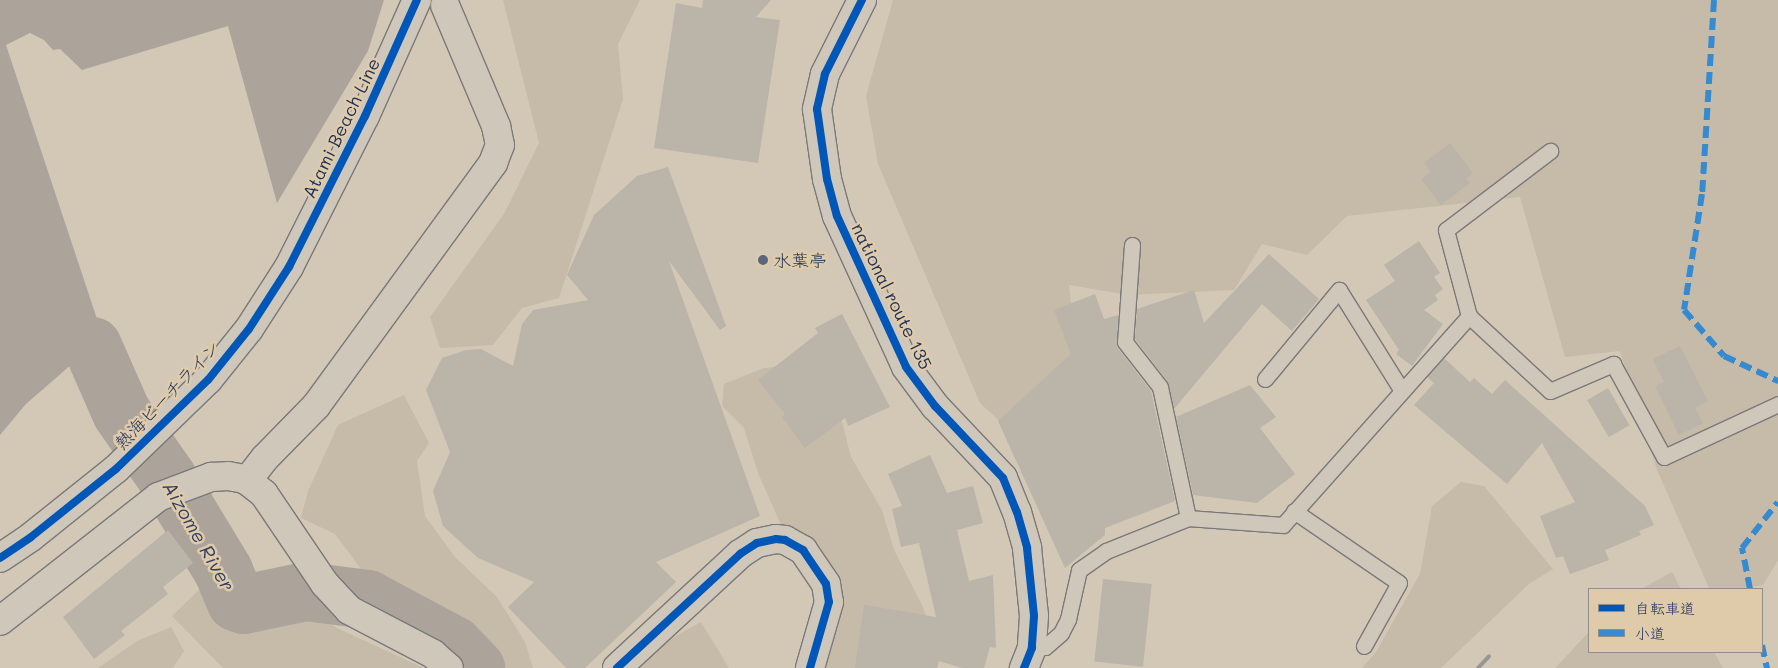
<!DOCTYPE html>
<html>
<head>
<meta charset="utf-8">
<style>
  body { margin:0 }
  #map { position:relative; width:1778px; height:668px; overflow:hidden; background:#d3c8b6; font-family:Mali,"Klee One",sans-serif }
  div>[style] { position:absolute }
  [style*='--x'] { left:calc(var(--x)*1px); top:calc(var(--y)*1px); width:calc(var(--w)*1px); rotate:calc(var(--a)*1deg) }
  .green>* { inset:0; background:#c6baa8 }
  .water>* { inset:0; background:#aca49b }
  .river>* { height:59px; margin:-29.5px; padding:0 29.5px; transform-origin:29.5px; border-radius:29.5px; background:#aca49b }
  .building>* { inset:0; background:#bbb4a9; transform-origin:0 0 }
  .roads { filter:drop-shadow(1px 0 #7a797a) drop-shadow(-1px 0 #7a797a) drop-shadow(0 1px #7a797a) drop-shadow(0 -1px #7a797a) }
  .service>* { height:15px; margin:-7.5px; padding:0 7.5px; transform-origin:7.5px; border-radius:7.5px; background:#cfc7ba }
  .minor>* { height:28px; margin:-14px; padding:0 14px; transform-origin:14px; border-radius:14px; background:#cfc7ba }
  .tertiary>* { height:28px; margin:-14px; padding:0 14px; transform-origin:14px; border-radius:14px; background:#cfc7ba }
  .trunk>* { height:28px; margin:-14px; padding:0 14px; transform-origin:14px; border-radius:14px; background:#cfc7ba }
  .rail>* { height:4px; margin:-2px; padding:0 2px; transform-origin:2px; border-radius:2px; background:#999794 }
  .quiet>* { height:6px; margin-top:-3px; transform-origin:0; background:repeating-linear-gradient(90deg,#368acf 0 12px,transparent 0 18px) }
  .cycleway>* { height:8px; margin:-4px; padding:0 4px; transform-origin:4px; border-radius:4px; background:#0057b8 }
  .dots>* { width:14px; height:14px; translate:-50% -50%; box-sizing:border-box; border:2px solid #dfcbaa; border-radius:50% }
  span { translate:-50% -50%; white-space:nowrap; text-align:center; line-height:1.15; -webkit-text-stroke:5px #dfcbaa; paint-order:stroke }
  .street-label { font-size:18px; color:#1b2f5e }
  .poi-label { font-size:18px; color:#1b2f5e }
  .left { translate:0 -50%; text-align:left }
  .water-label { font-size:19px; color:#2e3e66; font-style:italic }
  .legend { position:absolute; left:1588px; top:588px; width:175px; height:65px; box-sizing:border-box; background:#dfcbaa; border:1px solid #918d8c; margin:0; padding:6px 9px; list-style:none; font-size:15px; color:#1b2f5e }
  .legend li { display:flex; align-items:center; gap:10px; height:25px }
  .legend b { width:25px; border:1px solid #918d8c }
</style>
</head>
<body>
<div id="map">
  <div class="green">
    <i style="clip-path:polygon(503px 0,640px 0,618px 44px,623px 99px,559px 298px,522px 308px,493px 345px,440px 348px,430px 317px,504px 214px,539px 143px)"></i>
    <i style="clip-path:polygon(893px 0,1778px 0,1778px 560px,1763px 585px,1740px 589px,1709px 588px,1657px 470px,1620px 351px,1565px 357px,1520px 197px,1347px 216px,1307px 255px,1262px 244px,1234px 290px,1128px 295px,1069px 285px,1080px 387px,1004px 425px,980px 403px,878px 164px,866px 96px)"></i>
    <i style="clip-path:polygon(799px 365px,840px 414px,851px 457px,882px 510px,894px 550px,923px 607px,938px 653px,929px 668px,821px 668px,840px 605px,809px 545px,781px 525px,758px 473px,744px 428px,722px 406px,724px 384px,764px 368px)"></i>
    <i style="clip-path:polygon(404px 395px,429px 443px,417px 461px,425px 516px,455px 557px,497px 597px,525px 642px,533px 668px,457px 668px,402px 624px,335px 534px,301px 518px,308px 491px,338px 425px)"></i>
    <i style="clip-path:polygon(1461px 482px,1484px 486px,1553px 569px,1529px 584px,1441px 668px,1362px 668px,1376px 652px,1420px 574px,1432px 506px)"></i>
    <i style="clip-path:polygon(1672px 572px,1681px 589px,1641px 589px)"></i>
    <i style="clip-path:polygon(225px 579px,264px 579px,337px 628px,424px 668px,223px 668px,172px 616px,207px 582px)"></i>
    <i style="clip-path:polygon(701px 622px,729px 668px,619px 668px)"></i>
    <i style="clip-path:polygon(171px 627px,184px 651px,173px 668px,98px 668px,137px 641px)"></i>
    <i style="clip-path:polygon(1589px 632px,1589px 652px,1714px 652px,1723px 668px,1555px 668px)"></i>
  </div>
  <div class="water">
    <i style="clip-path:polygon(0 0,384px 0,368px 51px,277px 203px,228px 26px,82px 70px,60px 49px,53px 50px,44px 40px,30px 33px,6px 45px,103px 337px,26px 404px,0 435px)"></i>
  </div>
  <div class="river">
    <i style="--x:92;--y:346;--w:72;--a:66.3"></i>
    <i style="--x:121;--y:412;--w:80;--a:55.1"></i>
    <i style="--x:167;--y:478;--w:109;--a:58.9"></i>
    <i style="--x:223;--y:571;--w:33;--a:67"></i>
    <i style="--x:236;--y:601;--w:8;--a:23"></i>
    <i style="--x:243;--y:604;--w:63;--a:-11.8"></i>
    <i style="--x:305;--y:591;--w:63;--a:7.4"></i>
    <i style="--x:367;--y:599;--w:98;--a:28.1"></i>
    <i style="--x:453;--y:645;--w:32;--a:46"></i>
  </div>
  <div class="building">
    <i style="clip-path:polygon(703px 0,771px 0,756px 17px,780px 20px,758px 163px,654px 148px,676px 3px,702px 8px)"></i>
    <i style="clip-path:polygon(1450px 143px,1473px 173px,1466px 179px,1470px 183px,1441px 205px,1421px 179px,1431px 172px,1424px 163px)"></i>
    <i style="clip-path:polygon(668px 167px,726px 326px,720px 330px,669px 261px,760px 516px,656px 562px,676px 582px,585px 668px,566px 668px,508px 607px,534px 582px,478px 558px,443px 526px,433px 491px,450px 452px,426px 390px,442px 358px,466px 350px,481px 349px,513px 366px,522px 324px,533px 310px,588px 300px,567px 275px,594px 215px,637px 176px)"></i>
    <i style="clip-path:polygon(1419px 241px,1440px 273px,1434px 277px,1443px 289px,1435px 295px,1438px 300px,1424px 310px,1443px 324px,1412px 366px,1396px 354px,1399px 350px,1366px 300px,1395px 281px,1384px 265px)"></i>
    <i style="clip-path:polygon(1269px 254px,1319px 299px,1292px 331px,1262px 304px,1174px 409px,1168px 382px,1135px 339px,1137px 309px,1194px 290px,1204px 323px)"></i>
    <i style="clip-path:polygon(1095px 294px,1104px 319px,1118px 315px,1117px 347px,1151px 391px,1175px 501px,1105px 528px,1105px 535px,1065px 568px,998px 421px,1071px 354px,1054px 310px)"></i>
    <i style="clip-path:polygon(842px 314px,890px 407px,848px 426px,845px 418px,805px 448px,782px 417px,785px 414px,758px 380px,818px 333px,815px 328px)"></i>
    <i style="clip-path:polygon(1680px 346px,1708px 401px,1695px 407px,1703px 423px,1679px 435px,1655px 386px,1664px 382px,1653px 359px)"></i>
    <i style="clip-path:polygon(1444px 358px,1470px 382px,1474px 378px,1492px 394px,1505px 380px,1645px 506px,1654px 525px,1639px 531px,1641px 535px,1605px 550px,1609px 560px,1570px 574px,1563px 556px,1556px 558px,1540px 516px,1575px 502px,1542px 443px,1507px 484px,1414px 405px,1434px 383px,1427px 377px)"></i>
    <i style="clip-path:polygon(1250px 385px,1276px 417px,1260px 428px,1295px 474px,1257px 503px,1193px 495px,1176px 417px)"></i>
    <i style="left:1608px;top:388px;width:43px;height:24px;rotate:60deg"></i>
    <i style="clip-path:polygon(930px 455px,947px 493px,973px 486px,983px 523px,957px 530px,969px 581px,993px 575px,996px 648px,990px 647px,984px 668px,962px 668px,939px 661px,937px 668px,855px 668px,864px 605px,936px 617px,919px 543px,901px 547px,892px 509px,902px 506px,888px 474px)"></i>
    <i style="clip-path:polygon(168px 530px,193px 563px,163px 587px,168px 594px,121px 631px,125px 635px,94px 659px,63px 617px)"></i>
    <i style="left:1103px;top:579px;width:49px;height:83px;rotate:6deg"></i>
  </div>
  <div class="roads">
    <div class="service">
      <i style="--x:1132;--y:245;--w:97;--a:94.1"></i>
      <i style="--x:1125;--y:342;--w:57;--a:52.1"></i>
      <i style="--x:1160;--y:387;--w:134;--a:77.9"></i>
      <i style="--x:1469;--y:316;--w:110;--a:42.8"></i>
      <i style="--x:1550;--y:391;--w:69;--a:-23.2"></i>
      <i style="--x:1613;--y:364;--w:106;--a:61.3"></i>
      <i style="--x:1664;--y:457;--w:126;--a:-24.9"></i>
      <i style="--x:1265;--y:379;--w:116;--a:-50.3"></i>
      <i style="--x:1339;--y:290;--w:119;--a:58"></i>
      <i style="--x:1294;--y:511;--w:127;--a:34.4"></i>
      <i style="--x:1399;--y:583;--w:72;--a:119.1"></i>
      <i style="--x:1032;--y:648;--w:13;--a:-4"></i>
      <i style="--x:1045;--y:647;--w:21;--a:-41"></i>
      <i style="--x:1061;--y:633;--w:16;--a:-63"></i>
      <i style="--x:1068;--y:619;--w:50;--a:-77.3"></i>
      <i style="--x:1079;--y:570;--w:33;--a:-35"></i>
      <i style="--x:1106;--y:551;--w:88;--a:-21.9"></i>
      <i style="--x:1188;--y:518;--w:95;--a:4.2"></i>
      <i style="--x:1283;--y:525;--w:280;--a:-48.3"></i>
      <i style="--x:1469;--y:316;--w:89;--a:-105"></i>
      <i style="--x:1446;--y:230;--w:131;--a:-37.2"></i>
    </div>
    <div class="minor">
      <i style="--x:247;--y:481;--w:29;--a:-52"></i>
      <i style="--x:265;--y:458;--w:73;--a:-45.6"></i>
      <i style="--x:316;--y:406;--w:301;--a:-53.9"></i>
      <i style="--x:493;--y:163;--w:19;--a:-69"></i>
      <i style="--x:500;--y:145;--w:19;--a:-102"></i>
      <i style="--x:496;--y:126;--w:131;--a:-112.9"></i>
      <i style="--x:0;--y:621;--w:201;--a:-38.1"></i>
      <i style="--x:158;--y:497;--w:57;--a:-20.7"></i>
      <i style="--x:211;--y:477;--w:17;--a:-3"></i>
      <i style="--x:228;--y:476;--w:17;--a:10"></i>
      <i style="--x:245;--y:479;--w:24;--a:38"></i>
      <i style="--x:264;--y:494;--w:109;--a:55.9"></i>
      <i style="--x:325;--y:584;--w:35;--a:47"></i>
      <i style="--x:349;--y:610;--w:95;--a:27.6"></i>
      <i style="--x:433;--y:654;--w:21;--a:41"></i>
      <i style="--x:617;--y:668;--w:168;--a:-42.8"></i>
      <i style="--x:740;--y:554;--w:20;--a:-33"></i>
      <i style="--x:757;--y:543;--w:19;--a:-12"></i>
      <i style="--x:776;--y:539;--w:9;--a:6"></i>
      <i style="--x:785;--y:540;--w:21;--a:29"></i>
      <i style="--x:803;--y:550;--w:41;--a:55.9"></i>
      <i style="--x:826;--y:584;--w:18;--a:81"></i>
      <i style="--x:829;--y:602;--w:69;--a:106.1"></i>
    </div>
    <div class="tertiary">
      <i style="--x:0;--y:558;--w:37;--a:-34"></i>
      <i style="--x:31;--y:537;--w:109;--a:-38.7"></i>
      <i style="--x:116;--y:469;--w:128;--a:-44.1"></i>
      <i style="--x:208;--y:380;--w:65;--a:-51.2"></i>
      <i style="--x:249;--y:329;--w:74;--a:-57.2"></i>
      <i style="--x:289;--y:267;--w:169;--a:-63.3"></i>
      <i style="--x:365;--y:116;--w:127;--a:-65.9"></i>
    </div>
    <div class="trunk">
      <i style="--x:862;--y:0;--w:83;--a:116.6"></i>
      <i style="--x:825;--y:74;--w:36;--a:103"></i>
      <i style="--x:817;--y:109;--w:71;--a:81.9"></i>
      <i style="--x:827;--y:179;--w:38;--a:75"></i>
      <i style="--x:837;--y:216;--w:166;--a:65.4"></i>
      <i style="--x:906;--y:367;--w:49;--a:53.4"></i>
      <i style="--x:935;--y:406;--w:99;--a:46.6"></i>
      <i style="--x:1003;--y:478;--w:37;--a:68"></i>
      <i style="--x:1017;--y:512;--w:37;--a:74"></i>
      <i style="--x:1027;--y:548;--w:68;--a:84.1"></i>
      <i style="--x:1034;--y:616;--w:32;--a:94"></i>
      <i style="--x:1032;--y:648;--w:22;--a:112"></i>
    </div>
  </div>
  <div class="rail">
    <i style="--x:1478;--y:668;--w:16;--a:-47"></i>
  </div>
  <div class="quiet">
    <i style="--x:1714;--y:0;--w:194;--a:93.5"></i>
    <i style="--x:1702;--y:194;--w:117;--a:98.8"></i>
    <i style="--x:1684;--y:310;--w:61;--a:49"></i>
    <i style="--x:1724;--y:356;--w:60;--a:24.8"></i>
    <i style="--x:1750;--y:589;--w:42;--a:-101"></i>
    <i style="--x:1742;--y:548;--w:58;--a:-52"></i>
    <i style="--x:1762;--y:645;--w:24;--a:78"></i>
  </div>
  <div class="cycleway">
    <i style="--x:862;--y:0;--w:83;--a:116.6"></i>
    <i style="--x:825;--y:74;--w:36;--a:103"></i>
    <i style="--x:817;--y:109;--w:71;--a:81.9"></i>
    <i style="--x:827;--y:179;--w:38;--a:75"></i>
    <i style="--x:837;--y:216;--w:166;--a:65.4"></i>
    <i style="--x:906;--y:367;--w:49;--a:53.4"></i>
    <i style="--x:935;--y:406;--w:99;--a:46.6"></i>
    <i style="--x:1003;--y:478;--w:37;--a:68"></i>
    <i style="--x:1017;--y:512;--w:37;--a:74"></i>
    <i style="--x:1027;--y:548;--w:68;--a:84.1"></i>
    <i style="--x:1034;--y:616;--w:32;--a:94"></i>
    <i style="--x:1032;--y:648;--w:22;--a:112"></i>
    <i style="--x:0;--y:558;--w:37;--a:-34"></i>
    <i style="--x:31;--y:537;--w:109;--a:-38.7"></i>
    <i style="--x:116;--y:469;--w:128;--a:-44.1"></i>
    <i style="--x:208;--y:380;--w:65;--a:-51.2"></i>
    <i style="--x:249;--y:329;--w:74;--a:-57.2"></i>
    <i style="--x:289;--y:267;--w:169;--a:-63.3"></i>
    <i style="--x:365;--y:116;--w:127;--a:-65.9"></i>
    <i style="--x:617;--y:668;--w:168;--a:-42.8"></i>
    <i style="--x:740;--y:554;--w:20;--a:-33"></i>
    <i style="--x:757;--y:543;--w:19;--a:-12"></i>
    <i style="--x:776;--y:539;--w:9;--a:6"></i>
    <i style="--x:785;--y:540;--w:21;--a:29"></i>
    <i style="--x:803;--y:550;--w:41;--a:55.9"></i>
    <i style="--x:826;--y:584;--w:18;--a:81"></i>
    <i style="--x:829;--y:602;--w:69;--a:106.1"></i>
  </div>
  <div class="dots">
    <i style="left:763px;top:260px;background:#5b657d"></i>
  </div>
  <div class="street-label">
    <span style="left:341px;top:128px;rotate:-64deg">Atami Beach Line</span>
    <span style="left:892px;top:296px;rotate:64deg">national route 135</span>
    <span style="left:167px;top:395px;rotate:-46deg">熱海ビーチライン</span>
  </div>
  <div class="poi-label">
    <span class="left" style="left:773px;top:260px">水葉亭</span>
  </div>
  <div class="water-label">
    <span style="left:199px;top:536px;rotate:60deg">Aizome River</span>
  </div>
  <ul class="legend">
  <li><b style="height:6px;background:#0057b8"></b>自転車道</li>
  <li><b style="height:6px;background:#368acf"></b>小道</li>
  </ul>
</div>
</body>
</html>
